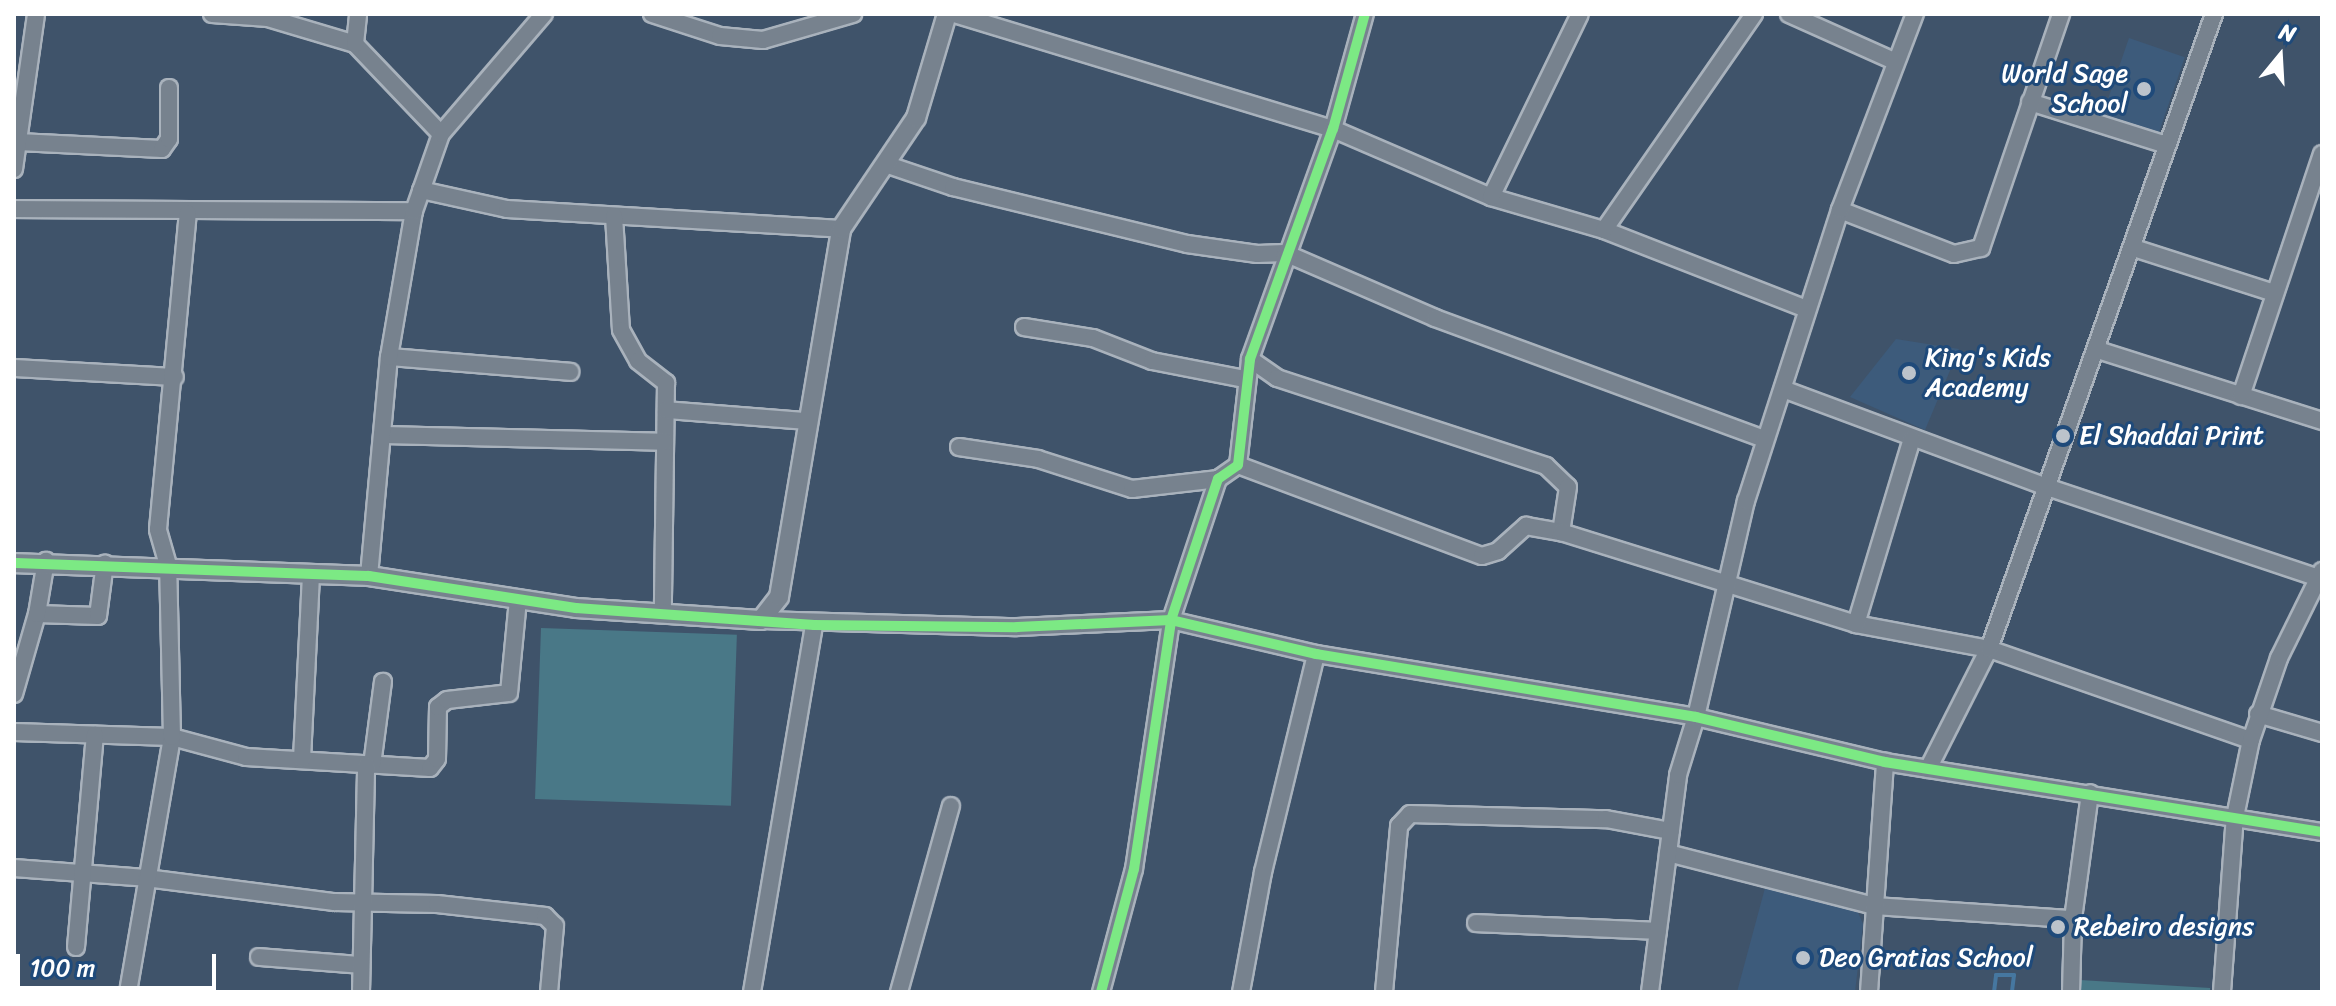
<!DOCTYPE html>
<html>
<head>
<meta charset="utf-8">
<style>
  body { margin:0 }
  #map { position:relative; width:2336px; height:1006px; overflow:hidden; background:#3f536a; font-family:Sriracha,sans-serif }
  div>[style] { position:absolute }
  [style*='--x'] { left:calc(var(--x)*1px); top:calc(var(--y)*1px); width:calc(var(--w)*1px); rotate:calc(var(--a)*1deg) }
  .built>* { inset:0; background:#3d5b7b; transform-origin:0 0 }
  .green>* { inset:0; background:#497887; transform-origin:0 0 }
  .stream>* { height:4px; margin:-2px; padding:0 2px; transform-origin:2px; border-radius:2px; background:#4677a0 }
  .roads { filter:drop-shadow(2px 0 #a9b2bc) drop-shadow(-2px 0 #a9b2bc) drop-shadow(0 2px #a9b2bc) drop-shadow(0 -2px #a9b2bc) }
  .minor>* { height:16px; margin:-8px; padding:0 8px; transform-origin:8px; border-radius:8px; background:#77828e }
  .tertiary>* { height:18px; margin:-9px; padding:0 9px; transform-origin:9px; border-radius:9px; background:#77828e }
  .cycleway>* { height:10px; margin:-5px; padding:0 5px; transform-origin:5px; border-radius:5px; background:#7ce984 }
  .dots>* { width:22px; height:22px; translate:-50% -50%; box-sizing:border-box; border:4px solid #1f4a7a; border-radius:50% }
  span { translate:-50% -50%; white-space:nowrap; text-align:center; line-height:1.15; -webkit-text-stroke:6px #1f4a7a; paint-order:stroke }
  .poi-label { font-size:26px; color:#fff }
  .right { translate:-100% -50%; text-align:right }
  .left { translate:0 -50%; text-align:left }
  .frame { position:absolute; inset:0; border:16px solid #fff; pointer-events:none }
  .north { position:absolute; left:2240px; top:16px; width:80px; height:80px; -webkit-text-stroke:6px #1f4a7a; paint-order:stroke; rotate:18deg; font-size:22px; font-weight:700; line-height:32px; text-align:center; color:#fff }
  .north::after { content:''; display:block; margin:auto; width:28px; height:36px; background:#fff; clip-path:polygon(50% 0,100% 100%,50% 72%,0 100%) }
  .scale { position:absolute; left:16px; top:954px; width:200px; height:36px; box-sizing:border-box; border:4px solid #fff; border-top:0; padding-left:10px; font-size:24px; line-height:28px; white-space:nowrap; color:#fff; -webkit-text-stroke:6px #1f4a7a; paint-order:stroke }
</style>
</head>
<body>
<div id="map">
  <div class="built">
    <i style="left:2129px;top:38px;width:59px;height:87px;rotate:19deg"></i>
    <i style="clip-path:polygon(1896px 339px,1959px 349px,1925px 430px,1850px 397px)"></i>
    <i style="clip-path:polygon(1765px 888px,1857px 910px,1863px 924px,1855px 992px,1737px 992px)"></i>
  </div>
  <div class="green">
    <i style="left:541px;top:628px;width:196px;height:171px;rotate:2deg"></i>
    <i style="clip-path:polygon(2080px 980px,2210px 988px,2210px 992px,2080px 992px)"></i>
  </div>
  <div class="stream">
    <i style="--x:1994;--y:992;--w:17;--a:-83"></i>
    <i style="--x:1996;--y:975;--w:18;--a:0"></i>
    <i style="--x:2014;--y:975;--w:17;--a:97"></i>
  </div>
  <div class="roads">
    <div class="minor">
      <i style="--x:212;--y:14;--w:56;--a:4.1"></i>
      <i style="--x:268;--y:18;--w:91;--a:16.6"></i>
      <i style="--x:355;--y:44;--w:124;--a:46.3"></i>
      <i style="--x:652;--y:14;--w:71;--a:17.9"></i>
      <i style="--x:720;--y:36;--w:43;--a:5.3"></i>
      <i style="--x:763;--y:40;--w:94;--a:-16.1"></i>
      <i style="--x:954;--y:14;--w:396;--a:16.9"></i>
      <i style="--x:1333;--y:129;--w:172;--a:23.3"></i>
      <i style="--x:1491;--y:197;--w:118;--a:16.3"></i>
      <i style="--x:1604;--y:230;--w:218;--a:21.3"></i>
      <i style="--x:1789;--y:14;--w:115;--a:24.1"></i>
      <i style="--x:355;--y:44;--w:30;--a:-84"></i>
      <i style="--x:2030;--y:102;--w:143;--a:17.5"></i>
      <i style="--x:18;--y:142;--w:144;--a:2.8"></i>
      <i style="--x:162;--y:149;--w:12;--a:-55"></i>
      <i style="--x:169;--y:139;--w:51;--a:-90"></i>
      <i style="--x:888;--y:165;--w:69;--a:18.7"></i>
      <i style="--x:953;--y:187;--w:241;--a:13.7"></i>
      <i style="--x:1187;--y:244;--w:71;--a:8.1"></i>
      <i style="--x:1257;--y:254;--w:28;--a:-2"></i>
      <i style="--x:1285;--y:253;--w:163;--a:23.4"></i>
      <i style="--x:1435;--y:318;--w:350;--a:20.2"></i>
      <i style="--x:14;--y:169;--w:157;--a:-81.9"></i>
      <i style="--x:421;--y:190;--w:88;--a:12.5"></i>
      <i style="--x:507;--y:209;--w:335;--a:3.4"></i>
      <i style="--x:1491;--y:197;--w:203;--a:-64.1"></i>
      <i style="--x:14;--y:209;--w:400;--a:0.3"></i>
      <i style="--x:1840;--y:210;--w:122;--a:21.1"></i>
      <i style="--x:1954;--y:254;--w:28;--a:-13"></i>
      <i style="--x:1981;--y:248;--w:247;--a:-71.1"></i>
      <i style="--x:614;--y:216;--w:114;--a:86.5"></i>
      <i style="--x:621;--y:330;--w:35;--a:61"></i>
      <i style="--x:638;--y:361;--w:36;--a:38"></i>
      <i style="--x:666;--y:383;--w:228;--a:90.8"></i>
      <i style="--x:1604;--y:230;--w:263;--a:-55.2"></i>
      <i style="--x:2134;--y:248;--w:147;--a:17.8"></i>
      <i style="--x:1024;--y:327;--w:70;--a:9.1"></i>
      <i style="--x:1093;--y:338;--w:63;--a:21.3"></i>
      <i style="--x:1152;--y:361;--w:95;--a:11"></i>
      <i style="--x:2098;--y:350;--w:235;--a:17.6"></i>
      <i style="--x:389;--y:357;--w:182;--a:4.7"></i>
      <i style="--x:1250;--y:359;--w:33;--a:35"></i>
      <i style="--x:1277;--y:378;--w:283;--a:18.1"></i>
      <i style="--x:1546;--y:466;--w:30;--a:44"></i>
      <i style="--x:1568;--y:487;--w:46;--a:98.8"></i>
      <i style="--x:14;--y:368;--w:161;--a:3.2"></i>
      <i style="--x:1783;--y:389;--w:282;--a:20.4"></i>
      <i style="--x:2047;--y:487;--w:290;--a:18.5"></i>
      <i style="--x:2241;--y:396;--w:255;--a:-71.5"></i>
      <i style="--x:666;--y:410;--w:140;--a:4.5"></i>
      <i style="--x:382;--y:435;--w:283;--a:1.4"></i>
      <i style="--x:959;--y:447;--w:80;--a:8.6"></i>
      <i style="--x:1038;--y:459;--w:99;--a:17.7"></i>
      <i style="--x:1132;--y:489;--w:87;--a:-6.6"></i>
      <i style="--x:1238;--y:465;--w:260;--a:20.5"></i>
      <i style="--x:1482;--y:556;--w:17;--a:-17"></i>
      <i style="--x:1498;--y:551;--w:38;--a:-42"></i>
      <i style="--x:1526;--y:526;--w:36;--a:10"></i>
      <i style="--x:1561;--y:532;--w:309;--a:17.3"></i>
      <i style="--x:1856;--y:624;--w:135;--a:10.6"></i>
      <i style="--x:1989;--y:649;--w:277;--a:19.2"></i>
      <i style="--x:369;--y:576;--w:220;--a:-84.8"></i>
      <i style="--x:389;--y:357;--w:148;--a:-80.3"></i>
      <i style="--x:414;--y:211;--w:82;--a:-70.7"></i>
      <i style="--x:441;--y:134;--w:158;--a:-49.4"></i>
      <i style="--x:37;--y:614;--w:61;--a:1.9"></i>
      <i style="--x:98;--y:616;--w:53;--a:-82.5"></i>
      <i style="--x:761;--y:620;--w:256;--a:1.6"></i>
      <i style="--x:1017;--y:627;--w:154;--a:-2.6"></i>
      <i style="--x:1171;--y:620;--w:149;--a:13.2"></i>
      <i style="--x:1316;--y:654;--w:385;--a:9.4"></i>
      <i style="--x:1696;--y:717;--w:194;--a:13.4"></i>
      <i style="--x:1885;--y:762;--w:443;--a:9.1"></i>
      <i style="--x:1856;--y:624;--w:194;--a:-73.2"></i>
      <i style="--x:14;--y:694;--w:83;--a:-74"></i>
      <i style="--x:37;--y:614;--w:54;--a:-80.4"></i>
      <i style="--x:2258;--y:714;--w:67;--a:16.5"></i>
      <i style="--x:14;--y:732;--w:158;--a:1.8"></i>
      <i style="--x:172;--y:737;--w:77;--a:15.1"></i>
      <i style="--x:246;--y:757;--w:184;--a:3.4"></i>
      <i style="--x:430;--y:768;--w:11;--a:-52"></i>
      <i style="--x:437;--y:759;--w:52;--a:-88.9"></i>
      <i style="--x:438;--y:707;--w:11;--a:-38"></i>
      <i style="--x:447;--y:700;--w:62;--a:-6.4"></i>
      <i style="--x:509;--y:693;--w:94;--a:-84.5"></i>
      <i style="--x:302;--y:759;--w:186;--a:-87.2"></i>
      <i style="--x:372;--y:765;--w:84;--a:-82.5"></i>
      <i style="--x:1928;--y:769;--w:135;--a:-63.1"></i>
      <i style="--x:1989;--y:649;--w:674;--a:-70.49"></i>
      <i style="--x:1668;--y:853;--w:214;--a:14.4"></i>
      <i style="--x:1875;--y:906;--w:198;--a:3.8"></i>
      <i style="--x:14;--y:868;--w:132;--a:4.3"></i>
      <i style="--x:146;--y:878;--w:190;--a:7.3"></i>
      <i style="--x:334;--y:902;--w:103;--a:1.1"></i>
      <i style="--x:437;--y:904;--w:109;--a:6.3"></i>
      <i style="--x:545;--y:916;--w:14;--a:45"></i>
      <i style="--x:555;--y:926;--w:66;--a:95.2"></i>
      <i style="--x:1476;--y:923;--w:182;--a:2.5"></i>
      <i style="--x:76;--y:947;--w:213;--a:-84.9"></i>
      <i style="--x:259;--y:957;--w:102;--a:4.5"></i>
      <i style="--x:128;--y:992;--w:259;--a:-80.2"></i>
      <i style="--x:172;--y:737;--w:172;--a:-91.3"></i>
      <i style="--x:168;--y:565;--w:37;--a:-106"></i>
      <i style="--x:158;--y:529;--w:317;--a:-84.6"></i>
      <i style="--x:361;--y:992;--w:227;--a:-88.7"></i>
      <i style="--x:752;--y:992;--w:372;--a:-80.4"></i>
      <i style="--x:899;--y:992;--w:193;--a:-74.4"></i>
      <i style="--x:1101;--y:992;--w:127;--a:-75"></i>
      <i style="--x:1134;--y:869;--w:252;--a:-81.5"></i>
      <i style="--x:1171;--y:620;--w:149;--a:-71.6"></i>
      <i style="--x:1218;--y:479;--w:24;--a:-35"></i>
      <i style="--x:1238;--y:465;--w:107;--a:-83.5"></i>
      <i style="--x:1250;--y:359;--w:245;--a:-70.2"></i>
      <i style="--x:1333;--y:129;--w:119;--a:-74.5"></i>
      <i style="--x:1241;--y:992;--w:122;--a:-79.6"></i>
      <i style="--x:1263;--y:872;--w:224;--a:-76.3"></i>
      <i style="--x:1384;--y:992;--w:167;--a:-84.8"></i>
      <i style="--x:1399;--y:826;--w:16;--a:-47"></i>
      <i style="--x:1410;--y:814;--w:196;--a:1.5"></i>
      <i style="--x:1606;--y:819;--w:66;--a:10.5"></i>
      <i style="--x:1650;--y:992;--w:219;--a:-82.6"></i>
      <i style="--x:1678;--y:775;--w:61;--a:-72.8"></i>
      <i style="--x:1696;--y:717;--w:222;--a:-77"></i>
      <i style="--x:1746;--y:501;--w:306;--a:-72.1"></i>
      <i style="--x:1840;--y:210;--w:210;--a:-69.1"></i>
      <i style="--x:1869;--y:992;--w:231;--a:-86"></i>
      <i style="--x:2071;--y:992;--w:73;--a:-88.4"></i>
      <i style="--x:2073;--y:919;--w:127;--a:-82.3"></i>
      <i style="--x:2222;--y:992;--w:175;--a:-85.8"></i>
      <i style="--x:2235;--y:817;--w:79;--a:-78.3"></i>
      <i style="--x:2251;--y:740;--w:87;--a:-71.1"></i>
      <i style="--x:2279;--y:658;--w:97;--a:-63.7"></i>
    </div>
    <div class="tertiary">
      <i style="--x:14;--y:563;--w:355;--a:2.1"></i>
      <i style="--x:369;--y:576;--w:209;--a:8.8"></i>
      <i style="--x:576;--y:608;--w:185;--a:3.7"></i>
      <i style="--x:761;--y:620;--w:29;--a:-52"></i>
      <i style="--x:779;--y:597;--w:373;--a:-80.4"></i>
      <i style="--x:841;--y:229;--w:134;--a:-56"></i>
      <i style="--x:916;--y:118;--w:109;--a:-73.4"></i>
    </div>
  </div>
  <div class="cycleway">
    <i style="--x:14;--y:563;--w:355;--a:2.1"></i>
    <i style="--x:369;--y:576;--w:209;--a:8.8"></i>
    <i style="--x:576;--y:608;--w:239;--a:4.1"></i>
    <i style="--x:814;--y:625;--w:203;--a:0.6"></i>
    <i style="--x:1017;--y:627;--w:154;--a:-2.6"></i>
    <i style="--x:1171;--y:620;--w:149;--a:13.2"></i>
    <i style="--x:1316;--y:654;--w:385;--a:9.4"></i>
    <i style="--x:1696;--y:717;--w:194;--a:13.4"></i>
    <i style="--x:1885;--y:762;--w:443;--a:9.1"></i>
    <i style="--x:1101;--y:992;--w:127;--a:-75"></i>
    <i style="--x:1134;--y:869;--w:252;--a:-81.5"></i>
    <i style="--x:1171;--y:620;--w:149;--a:-71.6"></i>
    <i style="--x:1218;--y:479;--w:24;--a:-35"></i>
    <i style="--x:1238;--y:465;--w:107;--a:-83.5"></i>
    <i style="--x:1250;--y:359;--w:245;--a:-70.2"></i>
    <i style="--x:1333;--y:129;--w:119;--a:-74.5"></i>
  </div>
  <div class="dots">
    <i style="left:2144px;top:89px;background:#bcc3cb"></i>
    <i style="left:1909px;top:373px;background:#bcc3cb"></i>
    <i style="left:2063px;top:436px;background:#bcc3cb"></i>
    <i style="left:2058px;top:927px;background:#bcc3cb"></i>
    <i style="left:1803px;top:958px;background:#bcc3cb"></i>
  </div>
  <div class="poi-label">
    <span class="right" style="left:2128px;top:89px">World Sage<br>School</span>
    <span class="left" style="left:1925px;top:373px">King's Kids<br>Academy</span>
    <span class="left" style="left:2079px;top:436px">El Shaddai Print</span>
    <span class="left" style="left:2074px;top:927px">Rebeiro designs</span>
    <span class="left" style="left:1819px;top:958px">Deo Gratias School</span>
  </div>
  <div class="frame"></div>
  <div class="north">N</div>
  <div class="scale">100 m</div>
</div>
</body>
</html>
